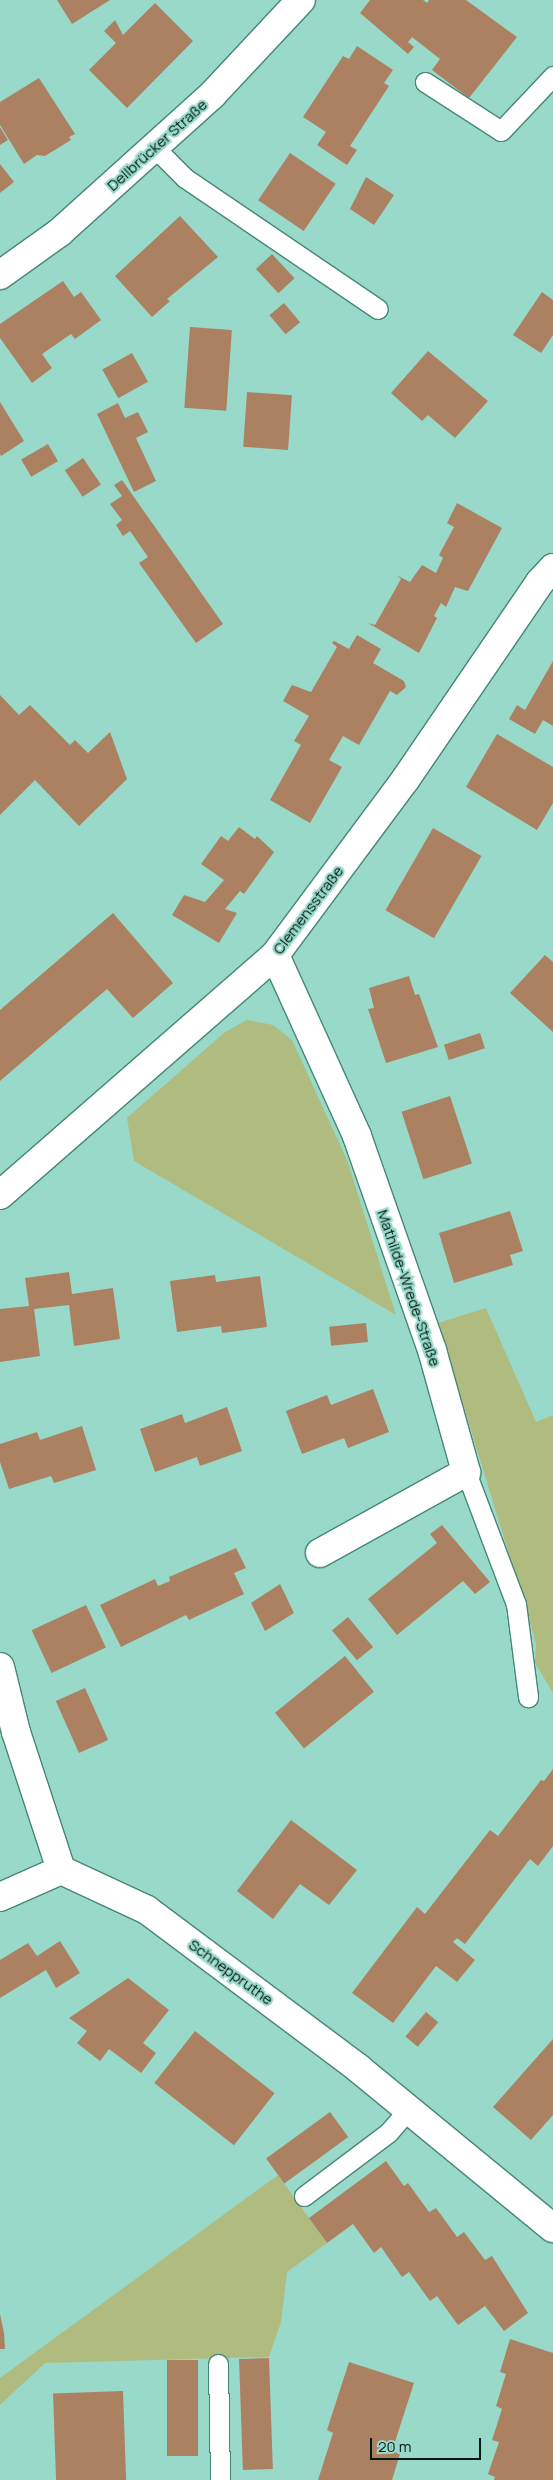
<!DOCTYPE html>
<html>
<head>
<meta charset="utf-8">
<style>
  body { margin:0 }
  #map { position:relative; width:553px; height:2480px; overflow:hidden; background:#98d9c9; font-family:Manrope,sans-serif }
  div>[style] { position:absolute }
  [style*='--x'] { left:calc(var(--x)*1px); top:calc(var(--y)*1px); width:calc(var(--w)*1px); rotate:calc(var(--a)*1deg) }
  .green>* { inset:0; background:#b0bc7f }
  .building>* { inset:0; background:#ac8161; transform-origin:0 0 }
  .roads { filter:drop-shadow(1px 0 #468677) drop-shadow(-1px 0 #468677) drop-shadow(0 1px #468677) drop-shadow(0 -1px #468677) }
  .service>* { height:19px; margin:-9.5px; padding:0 9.5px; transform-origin:9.5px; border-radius:9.5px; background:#fff }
  .minor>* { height:28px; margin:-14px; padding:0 14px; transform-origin:14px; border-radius:14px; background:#fff }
  .secondary>* { height:28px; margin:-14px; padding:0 14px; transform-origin:14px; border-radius:14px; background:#fff }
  span { translate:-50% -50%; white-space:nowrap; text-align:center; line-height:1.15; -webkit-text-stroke:4.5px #98d9c9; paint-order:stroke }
  .street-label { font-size:15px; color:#011a14 }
  .scale { position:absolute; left:370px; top:2438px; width:111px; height:22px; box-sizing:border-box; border:2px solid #011a14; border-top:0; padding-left:6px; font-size:15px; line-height:18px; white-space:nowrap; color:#011a14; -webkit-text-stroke:4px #98d9c9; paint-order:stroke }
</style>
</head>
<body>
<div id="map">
  <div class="green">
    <i style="clip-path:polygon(247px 1020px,273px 1025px,292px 1040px,347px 1160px,396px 1315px,134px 1161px,127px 1118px,225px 1032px)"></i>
    <i style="clip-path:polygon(486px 1308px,536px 1422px,553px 1415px,553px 1693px,535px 1663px,536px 1644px,529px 1619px,438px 1323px)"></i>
    <i style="clip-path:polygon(278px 2175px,327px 2243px,287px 2272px,281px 2322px,269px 2357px,45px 2363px,0 2405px,0 2378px)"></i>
  </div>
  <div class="building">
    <i style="clip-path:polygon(57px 0,110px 0,72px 24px)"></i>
    <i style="clip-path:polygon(370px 0,423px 0,427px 3px,429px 0,466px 0,517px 37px,469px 98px,432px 70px,440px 59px,412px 37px,408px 42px,414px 47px,408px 54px,360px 13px)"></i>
    <i style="clip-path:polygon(155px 3px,193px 41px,127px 108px,89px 70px,116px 43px,104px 31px,115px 20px,123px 35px)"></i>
    <i style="clip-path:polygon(357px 46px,393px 70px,384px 83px,389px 86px,350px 146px,357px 150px,347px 165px,317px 145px,326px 132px,303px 117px,343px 56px,349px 59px)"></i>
    <i style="clip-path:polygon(39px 78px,75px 134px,69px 137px,71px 140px,45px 156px,37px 155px,24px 164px,0 125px,0 102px)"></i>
    <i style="clip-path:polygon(0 127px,8px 140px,0 145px)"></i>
    <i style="left:290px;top:153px;width:55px;height:57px;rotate:34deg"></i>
    <i style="clip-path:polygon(0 164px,14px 182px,0 193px)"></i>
    <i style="clip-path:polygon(366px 177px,394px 195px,374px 225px,350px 209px)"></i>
    <i style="clip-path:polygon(180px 216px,218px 257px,167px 299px,170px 301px,152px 317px,115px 276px)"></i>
    <i style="left:272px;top:254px;width:33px;height:22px;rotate:47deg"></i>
    <i style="clip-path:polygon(63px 281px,74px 297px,81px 292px,101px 320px,75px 339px,71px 334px,42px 354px,52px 368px,32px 383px,0 338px,0 324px)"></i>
    <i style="clip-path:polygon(542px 292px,553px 300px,553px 335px,541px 353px,513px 335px)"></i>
    <i style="left:284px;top:303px;width:25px;height:19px;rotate:50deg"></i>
    <i style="left:190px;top:327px;width:42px;height:81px;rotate:4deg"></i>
    <i style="clip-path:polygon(428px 351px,488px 401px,455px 438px,428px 415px,422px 421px,391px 393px)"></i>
    <i style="left:132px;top:353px;width:33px;height:34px;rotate:61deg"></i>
    <i style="left:247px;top:392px;width:45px;height:55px;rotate:4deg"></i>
    <i style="clip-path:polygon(0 402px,24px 441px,1px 456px,0 454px)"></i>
    <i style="clip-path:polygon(118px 403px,125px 418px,138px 412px,148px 432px,136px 438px,156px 481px,134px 492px,97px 414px)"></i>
    <i style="left:48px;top:444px;width:20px;height:31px;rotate:60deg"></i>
    <i style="left:83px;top:458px;width:32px;height:22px;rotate:56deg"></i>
    <i style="clip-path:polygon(122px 480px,223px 624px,196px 643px,139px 563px,148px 557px,130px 531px,123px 536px,116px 525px,122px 520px,110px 504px,122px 496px,114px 485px)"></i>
    <i style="clip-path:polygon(457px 503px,502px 528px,468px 591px,455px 587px,446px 607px,441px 603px,434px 616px,437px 618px,419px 653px,368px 623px,375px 625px,401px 579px,396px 575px,410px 582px,422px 565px,436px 573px,443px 558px,439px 555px,454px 527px,447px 523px)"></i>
    <i style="clip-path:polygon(357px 635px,381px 649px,373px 663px,404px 681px,406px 687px,397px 695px,390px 691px,359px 745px,343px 736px,329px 760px,342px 767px,310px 823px,270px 800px,301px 745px,294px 741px,309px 716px,283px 701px,292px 685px,311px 692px,337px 647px,332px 643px,334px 641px,349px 649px)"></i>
    <i style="clip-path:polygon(553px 661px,553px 726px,543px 720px,535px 734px,509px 719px,517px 705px,525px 710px)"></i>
    <i style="clip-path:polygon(0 695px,19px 715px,30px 705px,70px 745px,75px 740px,88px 753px,110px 732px,127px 779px,79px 826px,35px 780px,0 815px)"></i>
    <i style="clip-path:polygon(497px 734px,553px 767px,553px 803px,537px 830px,466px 787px)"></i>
    <i style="clip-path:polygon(239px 827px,255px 839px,257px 836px,274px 852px,244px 894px,240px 891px,225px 909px,237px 913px,219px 943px,172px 915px,184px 895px,205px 902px,224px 880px,201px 864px,221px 836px,228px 841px)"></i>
    <i style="left:433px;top:828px;width:56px;height:95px;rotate:30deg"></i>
    <i style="clip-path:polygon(113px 913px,173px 983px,133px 1018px,107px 989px,0 1081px,0 1010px)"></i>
    <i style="clip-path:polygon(545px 955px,553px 962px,553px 1032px,510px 993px)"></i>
    <i style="clip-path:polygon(409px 976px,415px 995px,419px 994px,438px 1047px,386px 1063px,368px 1009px,374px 1008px,369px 988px)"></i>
    <i style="left:480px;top:1033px;width:16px;height:38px;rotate:72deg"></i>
    <i style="left:450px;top:1096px;width:71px;height:51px;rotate:72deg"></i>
    <i style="clip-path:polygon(510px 1211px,523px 1251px,510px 1255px,513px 1265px,454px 1283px,439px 1233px)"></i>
    <i style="clip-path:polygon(69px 1272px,72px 1294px,113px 1288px,120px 1339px,74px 1346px,69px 1305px,34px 1309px,40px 1356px,0 1362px,0 1309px,29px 1306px,25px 1278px)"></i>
    <i style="clip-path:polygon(215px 1275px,216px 1282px,260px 1276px,267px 1327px,222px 1333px,221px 1326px,177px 1332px,170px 1281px)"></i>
    <i style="left:366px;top:1323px;width:19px;height:37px;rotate:84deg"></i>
    <i style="clip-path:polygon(373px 1389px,389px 1432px,348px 1448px,344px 1438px,302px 1454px,286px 1411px,327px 1395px,331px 1405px)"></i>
    <i style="clip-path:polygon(227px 1407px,242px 1451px,200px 1466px,197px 1457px,155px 1472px,140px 1429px,182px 1414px,185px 1423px)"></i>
    <i style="clip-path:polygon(82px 1426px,96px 1470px,54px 1483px,51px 1476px,9px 1489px,0 1462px,0 1444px,37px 1432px,40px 1440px)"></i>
    <i style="clip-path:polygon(442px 1525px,490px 1582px,475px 1594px,463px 1581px,397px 1635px,368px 1599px,437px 1543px,430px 1534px)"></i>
    <i style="clip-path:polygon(236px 1548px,246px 1568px,234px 1573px,244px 1594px,189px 1620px,186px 1615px,121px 1647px,100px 1605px,155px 1579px,158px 1586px,170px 1581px,169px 1577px)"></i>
    <i style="clip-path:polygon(280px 1584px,294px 1613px,265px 1631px,251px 1603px)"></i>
    <i style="left:86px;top:1605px;width:47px;height:60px;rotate:65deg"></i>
    <i style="left:348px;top:1617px;width:39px;height:21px;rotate:50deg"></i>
    <i style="left:345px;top:1656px;width:46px;height:90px;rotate:51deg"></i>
    <i style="left:85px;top:1688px;width:57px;height:32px;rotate:66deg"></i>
    <i style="clip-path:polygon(553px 1769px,553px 1846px,538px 1866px,530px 1859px,465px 1944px,457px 1938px,453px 1942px,475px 1960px,457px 1982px,436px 1966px,393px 2023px,352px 1993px,417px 1907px,425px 1914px,490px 1830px,498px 1836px,541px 1780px,544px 1781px)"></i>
    <i style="clip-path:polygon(291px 1820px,357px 1870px,329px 1905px,300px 1884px,273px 1919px,237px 1891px)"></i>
    <i style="clip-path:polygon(60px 1941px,80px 1973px,56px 1988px,46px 1970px,0 1998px,0 1960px,28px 1943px,37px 1956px)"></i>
    <i style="clip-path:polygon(128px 1978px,169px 2010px,143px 2043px,156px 2053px,141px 2073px,109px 2049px,100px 2061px,77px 2043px,87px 2031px,69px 2018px)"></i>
    <i style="left:426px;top:2012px;width:16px;height:32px;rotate:40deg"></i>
    <i style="left:195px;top:2031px;width:101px;height:66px;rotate:38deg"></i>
    <i style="clip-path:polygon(553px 2039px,553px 2115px,531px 2140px,493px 2107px)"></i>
    <i style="left:330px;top:2112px;width:31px;height:79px;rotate:54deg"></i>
    <i style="clip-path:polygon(386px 2161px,404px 2186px,408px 2183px,429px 2212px,436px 2208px,457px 2237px,464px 2232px,485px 2260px,492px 2256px,528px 2313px,504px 2331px,485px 2306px,458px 2325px,437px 2296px,430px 2301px,409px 2272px,402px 2277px,381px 2247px,374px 2253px,353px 2224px,327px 2243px,309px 2218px)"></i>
    <i style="clip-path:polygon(0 2314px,4px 2333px,5px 2349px,0 2349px)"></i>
    <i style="clip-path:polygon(510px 2339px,553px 2353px,553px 2480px,494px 2480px,495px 2477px,488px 2474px,499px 2442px,492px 2440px,502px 2409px,496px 2406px,506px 2374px,500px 2372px)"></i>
    <i style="left:269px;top:2358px;width:111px;height:30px;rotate:88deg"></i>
    <i style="left:167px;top:2360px;width:31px;height:96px"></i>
    <i style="clip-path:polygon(349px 2362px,414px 2383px,392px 2451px,400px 2454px,392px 2480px,318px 2480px,333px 2433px,327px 2430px)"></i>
    <i style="left:123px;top:2391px;width:89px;height:70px;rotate:88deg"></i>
  </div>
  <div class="roads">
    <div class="service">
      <i style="--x:425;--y:82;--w:90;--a:32.8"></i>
      <i style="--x:501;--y:131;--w:76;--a:-46.6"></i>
      <i style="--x:154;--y:147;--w:44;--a:45"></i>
      <i style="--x:185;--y:178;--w:233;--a:34.2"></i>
      <i style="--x:466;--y:1472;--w:141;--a:69.3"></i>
      <i style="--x:516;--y:1604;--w:94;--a:82.6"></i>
      <i style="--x:304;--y:2196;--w:105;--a:-36.9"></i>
      <i style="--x:388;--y:2133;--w:32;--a:-49"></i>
      <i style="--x:218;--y:2364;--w:116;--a:89"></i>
    </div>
    <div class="minor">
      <i style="--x:275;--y:955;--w:199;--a:65.6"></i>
      <i style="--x:357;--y:1136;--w:227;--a:70.7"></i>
      <i style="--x:432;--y:1350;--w:127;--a:74.4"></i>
      <i style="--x:466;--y:1472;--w:167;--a:151"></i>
      <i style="--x:0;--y:1195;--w:365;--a:-41.1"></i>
      <i style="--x:275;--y:955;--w:218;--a:-53.4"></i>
      <i style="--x:405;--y:780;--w:240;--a:-55.7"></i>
      <i style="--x:540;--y:582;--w:19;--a:-47"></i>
      <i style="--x:0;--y:1667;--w:67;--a:76.2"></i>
      <i style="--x:16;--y:1732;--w:145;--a:71.9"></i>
      <i style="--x:61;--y:1870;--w:95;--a:24.9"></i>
      <i style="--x:147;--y:1910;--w:264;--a:36.8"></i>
      <i style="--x:358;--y:2068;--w:252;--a:39.4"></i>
      <i style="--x:0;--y:1897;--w:67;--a:-23.9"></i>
    </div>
    <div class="secondary">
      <i style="--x:0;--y:275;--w:74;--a:-35.6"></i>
      <i style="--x:60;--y:232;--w:205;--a:-42"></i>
      <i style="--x:212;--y:95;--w:130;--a:-46.9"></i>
    </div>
  </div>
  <div class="street-label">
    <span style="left:157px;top:145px;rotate:-42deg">Dellbrücker Straße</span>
    <span style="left:308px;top:910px;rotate:-53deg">Clemensstraße</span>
    <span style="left:409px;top:1288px;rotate:71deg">Mathilde-Wrede-Straße</span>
    <span style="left:231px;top:1972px;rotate:36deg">Schneppruthe</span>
  </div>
  <div class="scale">20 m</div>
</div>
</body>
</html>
